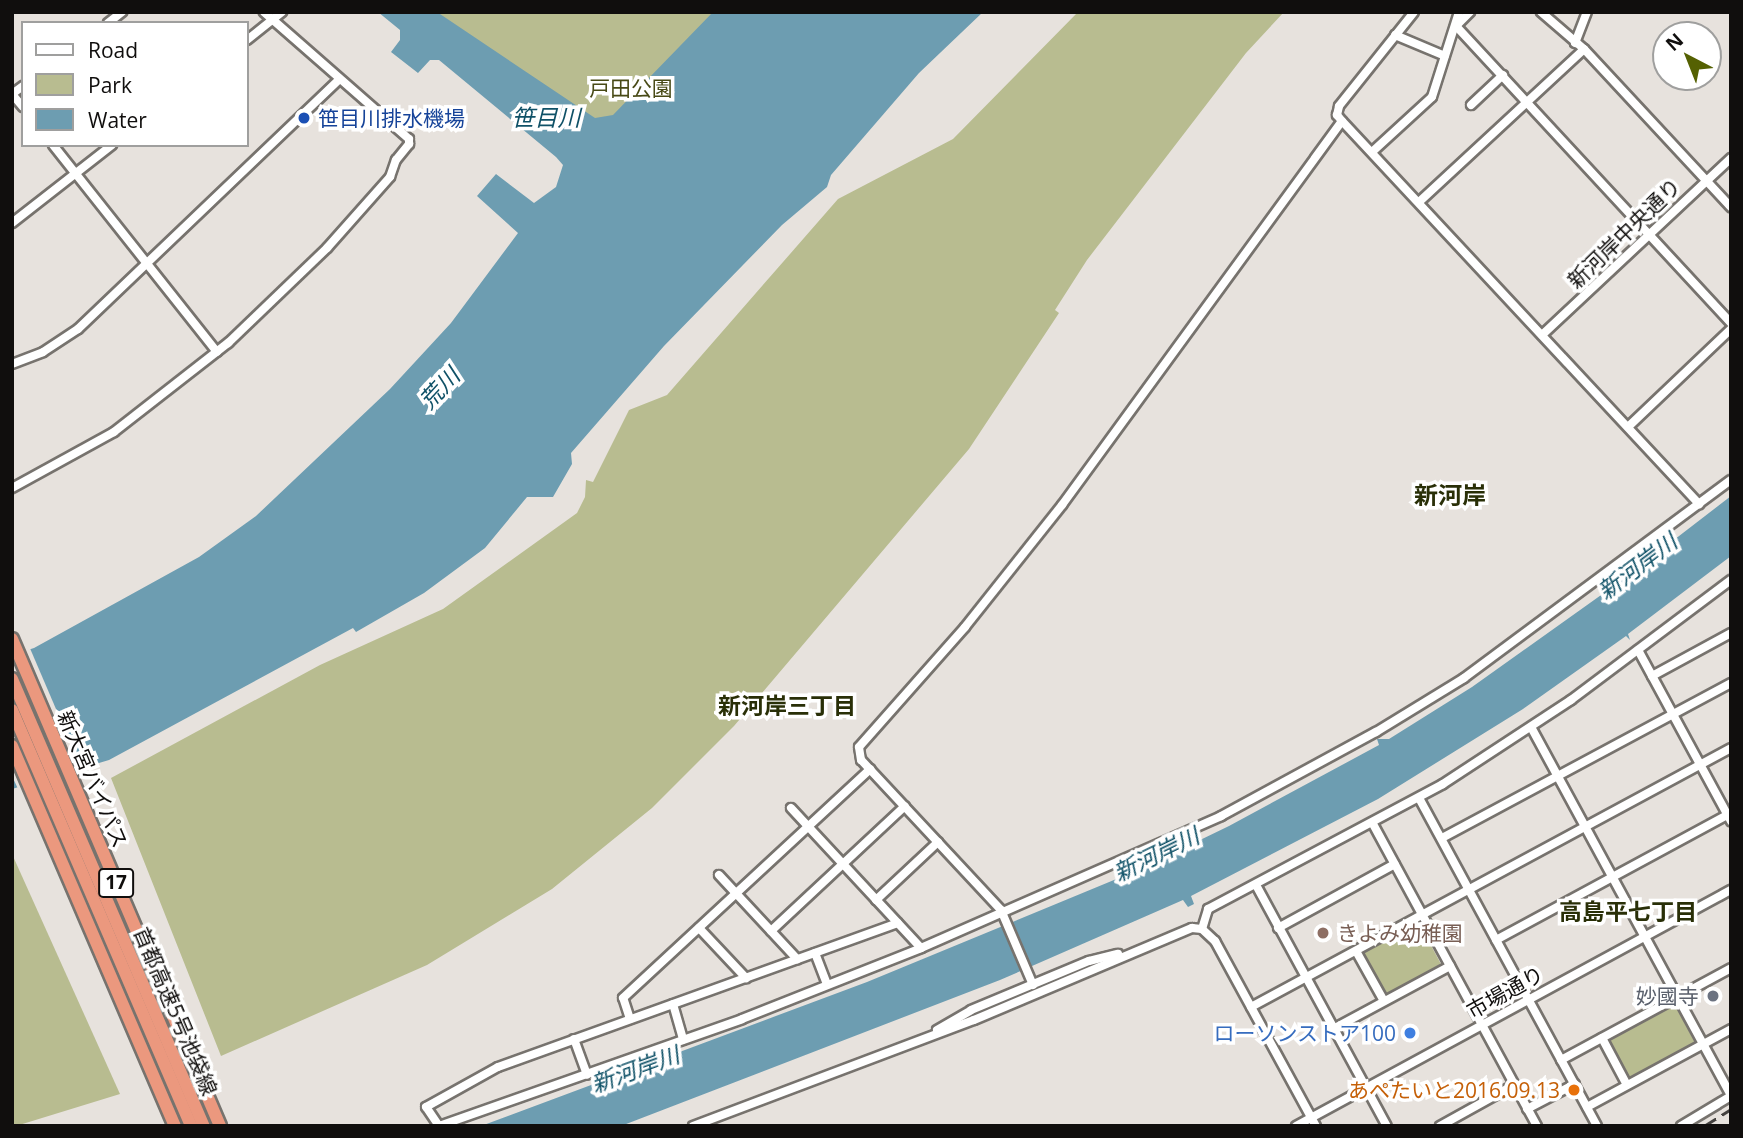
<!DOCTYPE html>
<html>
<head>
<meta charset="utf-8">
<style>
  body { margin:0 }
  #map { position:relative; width:1743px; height:1138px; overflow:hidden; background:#e7e2dd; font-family:"Open Sans","Noto Sans JP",sans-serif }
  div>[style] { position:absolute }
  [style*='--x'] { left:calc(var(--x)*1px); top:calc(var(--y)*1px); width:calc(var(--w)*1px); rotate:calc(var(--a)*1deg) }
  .green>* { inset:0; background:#b8bc90; transform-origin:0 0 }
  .water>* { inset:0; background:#6d9db1 }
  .pier>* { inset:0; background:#e7e2dd }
  .roads { filter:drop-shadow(2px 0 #77736e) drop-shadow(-2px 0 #77736e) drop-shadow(0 2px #77736e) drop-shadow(0 -2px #77736e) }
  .minor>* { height:8px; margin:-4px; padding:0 4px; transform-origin:4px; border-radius:4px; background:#fff }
  .highway>* { height:12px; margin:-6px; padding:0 6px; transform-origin:6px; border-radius:6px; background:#eb987e }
  .rail>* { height:2.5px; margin-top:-1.25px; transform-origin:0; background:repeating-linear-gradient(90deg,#43403e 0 14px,transparent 0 21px) }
  .dots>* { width:19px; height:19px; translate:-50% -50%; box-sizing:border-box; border:4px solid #fff; border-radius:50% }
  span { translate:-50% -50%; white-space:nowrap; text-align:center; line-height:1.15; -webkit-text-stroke:7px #fff; paint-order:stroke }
  .shield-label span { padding:2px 5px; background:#fff; border:2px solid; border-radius:5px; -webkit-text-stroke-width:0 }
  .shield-label { font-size:19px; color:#100e0d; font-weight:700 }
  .park-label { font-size:21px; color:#484a16 }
  .transit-label { font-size:21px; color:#164399 }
  .left { translate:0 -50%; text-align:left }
  .street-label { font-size:21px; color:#100e0d }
  .education-label { font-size:21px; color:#785e54 }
  .worship-label { font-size:21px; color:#5b616d }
  .right { translate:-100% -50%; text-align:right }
  .shop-label { font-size:21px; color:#366cbe }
  .food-label { font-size:21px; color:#c56008 }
  .water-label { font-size:23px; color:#0f5167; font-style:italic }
  .neighbourhood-label { font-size:23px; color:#292f07; font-weight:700 }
  .quarter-label { font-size:24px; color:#292f07; font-weight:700 }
  .frame { position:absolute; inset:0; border:14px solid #100e0d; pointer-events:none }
  .legend { position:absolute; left:21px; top:21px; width:228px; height:126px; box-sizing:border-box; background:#fff; border:2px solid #9f9f9e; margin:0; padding:9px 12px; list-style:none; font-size:21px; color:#100e0d }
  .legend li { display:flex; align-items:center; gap:14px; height:35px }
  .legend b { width:35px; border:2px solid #9f9f9e }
  .north { position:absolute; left:1652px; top:21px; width:70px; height:70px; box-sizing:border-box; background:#fff; border:2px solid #9f9f9e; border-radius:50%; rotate:318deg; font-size:19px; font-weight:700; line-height:28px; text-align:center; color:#100e0d }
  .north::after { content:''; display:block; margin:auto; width:24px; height:32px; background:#556102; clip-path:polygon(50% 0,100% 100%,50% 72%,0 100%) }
</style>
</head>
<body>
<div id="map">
  <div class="green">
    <i style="clip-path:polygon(434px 12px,820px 12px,631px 193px)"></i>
    <i style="clip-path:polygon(1078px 12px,1284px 12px,1246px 53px,1087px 260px,1055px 310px,1059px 313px,969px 449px,734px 726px,652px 808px,552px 889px,427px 965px,221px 1056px,111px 778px,320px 665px,443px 609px,577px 513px,585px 497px,586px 480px,593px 482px,629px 410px,667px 395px,838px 199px,953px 139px)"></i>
    <i style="clip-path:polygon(12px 854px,120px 1094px,16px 1126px,12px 1126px)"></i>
    <i style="left:1418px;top:921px;width:51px;height:63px;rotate:62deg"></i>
    <i style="left:1674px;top:1003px;width:47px;height:75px;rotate:62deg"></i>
  </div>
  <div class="water">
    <i style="clip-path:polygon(378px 12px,437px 12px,595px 118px,613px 115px,713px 12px,983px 12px,919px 73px,831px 175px,827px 187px,782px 225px,664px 346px,571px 453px,572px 464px,553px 497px,527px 497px,485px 548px,424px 593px,356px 632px,353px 628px,109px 760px,12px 789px,12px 655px,34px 648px,199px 557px,256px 516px,390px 389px,451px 323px,518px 233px,477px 196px,496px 174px,534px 203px,556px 187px,563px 165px,556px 157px,439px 60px,430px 60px,418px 73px,391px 52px,400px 40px,400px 30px)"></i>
    <i style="clip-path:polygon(1731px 496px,1731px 556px,1628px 634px,1630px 640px,1626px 636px,1523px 709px,1378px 799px,1191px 896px,1194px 904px,1188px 907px,1183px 900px,1000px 980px,621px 1126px,481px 1126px,867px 982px,1114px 880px,1162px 857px,1160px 851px,1165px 857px,1229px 826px,1379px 745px,1377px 739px,1389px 739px,1472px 687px,1639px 568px,1643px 571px,1645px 564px,1659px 556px,1657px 553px)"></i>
  </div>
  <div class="pier">
    <i style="clip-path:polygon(29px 646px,83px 772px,19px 791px,12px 776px,12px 652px)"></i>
  </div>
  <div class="roads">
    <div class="minor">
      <i style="--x:1541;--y:12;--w:57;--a:40.7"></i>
      <i style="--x:1584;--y:49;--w:216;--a:47.1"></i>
      <i style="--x:108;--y:23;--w:18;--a:-38"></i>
      <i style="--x:1458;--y:24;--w:17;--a:-45"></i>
      <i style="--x:1456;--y:26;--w:405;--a:47.2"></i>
      <i style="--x:1395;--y:35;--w:54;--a:22.8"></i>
      <i style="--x:247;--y:40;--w:45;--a:-38.7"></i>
      <i style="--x:1575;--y:43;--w:33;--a:-69"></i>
      <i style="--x:12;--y:94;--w:17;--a:50"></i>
      <i style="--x:12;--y:94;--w:14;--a:-36"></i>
      <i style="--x:1471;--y:105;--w:44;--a:-43.2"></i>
      <i style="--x:1342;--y:121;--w:8;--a:-130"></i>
      <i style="--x:1337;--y:115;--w:9;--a:-77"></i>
      <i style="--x:1339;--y:106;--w:120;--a:-51.4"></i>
      <i style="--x:53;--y:145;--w:264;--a:51.6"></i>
      <i style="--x:1372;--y:152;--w:81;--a:-42.5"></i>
      <i style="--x:1432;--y:97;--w:89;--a:-72.4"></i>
      <i style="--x:1419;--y:202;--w:225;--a:-42.8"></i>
      <i style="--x:12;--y:223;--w:127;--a:-38"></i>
      <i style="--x:1542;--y:335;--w:259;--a:-43.1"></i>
      <i style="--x:12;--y:364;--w:33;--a:-21"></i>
      <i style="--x:43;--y:352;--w:42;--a:-33.3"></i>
      <i style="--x:78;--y:329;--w:361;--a:-43.7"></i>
      <i style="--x:1628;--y:427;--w:142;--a:-43.6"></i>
      <i style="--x:12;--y:488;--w:116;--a:-28.8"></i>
      <i style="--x:114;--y:432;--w:145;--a:-38"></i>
      <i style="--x:228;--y:343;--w:137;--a:-43.8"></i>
      <i style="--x:327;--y:248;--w:95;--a:-48.4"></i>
      <i style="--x:390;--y:177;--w:18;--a:-71"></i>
      <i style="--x:396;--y:160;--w:21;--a:-51"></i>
      <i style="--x:409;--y:144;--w:5;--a:-90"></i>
      <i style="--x:409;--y:139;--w:193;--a:-138.8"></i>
      <i style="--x:1638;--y:650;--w:195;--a:61.5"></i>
      <i style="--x:1652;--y:676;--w:90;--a:-28.6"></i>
      <i style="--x:1531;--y:727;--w:419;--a:61.5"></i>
      <i style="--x:1419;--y:798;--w:373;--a:61.5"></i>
      <i style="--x:791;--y:808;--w:191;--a:47.1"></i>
      <i style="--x:1373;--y:824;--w:344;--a:61.5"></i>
      <i style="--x:1442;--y:838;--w:328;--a:-28.2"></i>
      <i style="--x:719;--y:875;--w:115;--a:47.1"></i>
      <i style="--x:1256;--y:885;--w:274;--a:61.5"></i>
      <i style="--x:876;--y:900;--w:85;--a:-43.1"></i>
      <i style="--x:699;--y:928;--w:69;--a:46.8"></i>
      <i style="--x:1278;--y:928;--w:133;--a:-28.7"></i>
      <i style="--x:1202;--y:929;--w:21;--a:-73"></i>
      <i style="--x:1208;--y:909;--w:266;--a:-28"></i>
      <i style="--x:1443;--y:784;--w:153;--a:-33.3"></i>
      <i style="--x:1571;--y:700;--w:200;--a:-36.9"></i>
      <i style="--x:771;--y:931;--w:183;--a:-43"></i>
      <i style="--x:1496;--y:940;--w:267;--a:-28.4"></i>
      <i style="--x:1356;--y:951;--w:57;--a:60.8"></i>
      <i style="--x:815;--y:953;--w:34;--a:69"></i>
      <i style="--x:1033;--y:985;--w:82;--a:-113.1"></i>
      <i style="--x:1001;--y:910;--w:205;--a:-133"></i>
      <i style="--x:861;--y:760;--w:13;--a:-99"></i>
      <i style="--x:859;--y:747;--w:160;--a:-48.5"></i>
      <i style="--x:965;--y:627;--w:156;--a:-51.5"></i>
      <i style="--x:1062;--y:505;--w:475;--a:-53.9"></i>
      <i style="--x:1342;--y:121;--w:524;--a:47.01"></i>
      <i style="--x:673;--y:1004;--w:37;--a:74"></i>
      <i style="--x:1251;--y:1007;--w:545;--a:-28.35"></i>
      <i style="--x:630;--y:1019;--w:22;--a:-108"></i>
      <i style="--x:623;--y:998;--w:337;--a:-42.8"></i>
      <i style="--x:1333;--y:1029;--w:133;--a:-28.3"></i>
      <i style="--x:937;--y:1030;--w:39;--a:-30"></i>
      <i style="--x:971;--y:1010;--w:128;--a:-22.6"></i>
      <i style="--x:1089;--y:961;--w:30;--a:-14"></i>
      <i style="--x:1602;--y:1038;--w:53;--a:62"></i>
      <i style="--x:574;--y:1039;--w:38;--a:70"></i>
      <i style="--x:1561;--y:1060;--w:193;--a:-28.4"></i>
      <i style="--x:1587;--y:1107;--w:164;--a:-28.4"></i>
      <i style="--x:1527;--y:1109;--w:54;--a:-27.5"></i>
      <i style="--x:439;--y:1126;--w:321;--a:-19.4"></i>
      <i style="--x:742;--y:1019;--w:193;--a:-21.6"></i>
      <i style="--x:921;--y:948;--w:328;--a:-23.7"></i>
      <i style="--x:1221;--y:816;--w:176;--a:-28.5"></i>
      <i style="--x:1376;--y:732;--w:103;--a:-31.5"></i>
      <i style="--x:1464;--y:678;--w:332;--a:-36.6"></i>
      <i style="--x:439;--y:1126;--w:23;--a:-124"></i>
      <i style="--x:426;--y:1107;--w:82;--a:-29.1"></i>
      <i style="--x:498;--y:1067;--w:425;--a:-19.8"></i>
      <i style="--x:693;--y:1126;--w:300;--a:-20.7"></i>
      <i style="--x:974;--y:1020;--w:237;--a:-22.9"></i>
      <i style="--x:1192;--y:928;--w:10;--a:6"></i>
      <i style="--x:1202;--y:929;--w:18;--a:43"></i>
      <i style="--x:1215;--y:941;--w:211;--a:61.4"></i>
      <i style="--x:1296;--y:1126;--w:495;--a:-28.5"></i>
      <i style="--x:1440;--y:1126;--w:85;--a:-29"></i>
      <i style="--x:1681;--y:1126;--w:58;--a:-31"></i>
    </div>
    <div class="highway">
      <i style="--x:12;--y:639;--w:530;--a:66.87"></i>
      <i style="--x:12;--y:679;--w:486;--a:66.8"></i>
      <i style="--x:12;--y:710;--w:453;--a:66.7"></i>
      <i style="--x:12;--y:746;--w:413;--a:66.8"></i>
    </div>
  </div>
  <div class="rail">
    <i style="--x:1704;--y:1126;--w:32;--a:-32"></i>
  </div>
  <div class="dots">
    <i style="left:304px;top:118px;background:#1a4fb4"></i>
    <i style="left:1323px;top:933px;background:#8d6e63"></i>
    <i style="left:1713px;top:996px;background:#6b7280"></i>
    <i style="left:1410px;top:1033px;background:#3f7fe0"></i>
    <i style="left:1574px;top:1090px;background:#e8710a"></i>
  </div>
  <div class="shield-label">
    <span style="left:116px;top:883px">17</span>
  </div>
  <div class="park-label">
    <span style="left:631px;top:88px">戸田公園</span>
  </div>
  <div class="transit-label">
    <span class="left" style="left:318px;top:118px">笹目川排水機場</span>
  </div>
  <div class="street-label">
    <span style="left:1624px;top:233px;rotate:-44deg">新河岸中央通り</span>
    <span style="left:93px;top:779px;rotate:67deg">新大宮バイパス</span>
    <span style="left:1505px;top:992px;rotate:-29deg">市場通り</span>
    <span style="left:176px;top:1011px;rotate:67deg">首都高速5号池袋線</span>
  </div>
  <div class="education-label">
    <span class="left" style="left:1337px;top:933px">きよみ幼稚園</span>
  </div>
  <div class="worship-label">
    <span class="right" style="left:1699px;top:996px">妙國寺</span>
  </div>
  <div class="shop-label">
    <span class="right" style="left:1396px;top:1033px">ローソンストア100</span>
  </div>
  <div class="food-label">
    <span class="right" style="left:1560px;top:1090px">あぺたいと2016.09.13</span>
  </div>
  <div class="water-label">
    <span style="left:546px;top:117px">笹目川</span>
    <span style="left:439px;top:388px;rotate:-47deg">荒川</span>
    <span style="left:1637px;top:566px;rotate:-37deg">新河岸川</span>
    <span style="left:1156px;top:854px;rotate:-26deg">新河岸川</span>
    <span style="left:635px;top:1069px;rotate:-20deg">新河岸川</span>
  </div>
  <div class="neighbourhood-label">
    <span style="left:787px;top:705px">新河岸三丁目</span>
    <span style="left:1628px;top:911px">高島平七丁目</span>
  </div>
  <div class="quarter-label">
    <span style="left:1450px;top:495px">新河岸</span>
  </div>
  <div class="frame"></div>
  <ul class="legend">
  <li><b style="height:9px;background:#fff"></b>Road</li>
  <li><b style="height:19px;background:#b8bc90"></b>Park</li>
  <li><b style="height:19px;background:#6d9db1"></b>Water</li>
  </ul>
  <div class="north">N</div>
</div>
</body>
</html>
